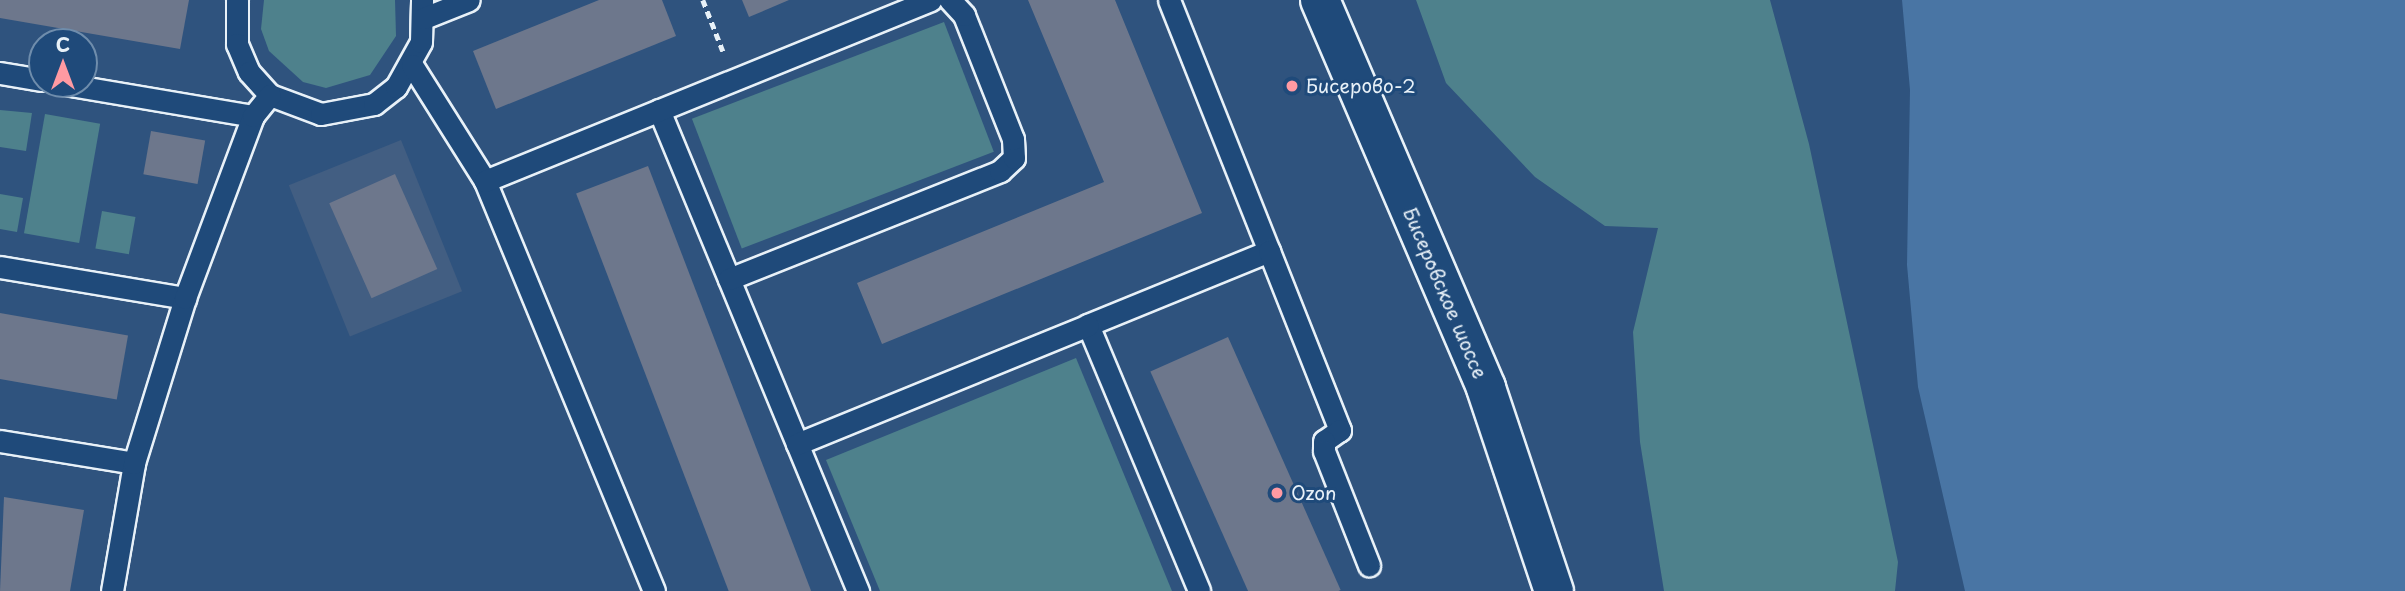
<!DOCTYPE html>
<html>
<head>
<meta charset="utf-8">
<style>
  body { margin:0 }
  #map { position:relative; width:2405px; height:591px; overflow:hidden; background:#2f537e; font-family:"Playpen Sans",sans-serif }
  div>[style] { position:absolute }
  [style*='--x'] { left:calc(var(--x)*1px); top:calc(var(--y)*1px); width:calc(var(--w)*1px); rotate:calc(var(--a)*1deg) }
  .built>* { inset:0; background:#425e82; transform-origin:0 0 }
  .green>* { inset:0; background:#4e818c; transform-origin:0 0 }
  .water>* { inset:0; background:#4975a4 }
  .building>* { inset:0; background:#6d778c; transform-origin:0 0 }
  .path>* { height:4.5px; margin-top:-2.25px; transform-origin:0; background:repeating-linear-gradient(90deg,#e8f1f8 0 7px,transparent 0 12px) }
  .roads { filter:drop-shadow(2px 0 #e8f1f8) drop-shadow(-2px 0 #e8f1f8) drop-shadow(0 2px #e8f1f8) drop-shadow(0 -2px #e8f1f8) }
  .service>* { height:21px; margin:-10.5px; padding:0 10.5px; transform-origin:10.5px; border-radius:10.5px; background:#1f4a7a }
  .secondary>* { height:38px; margin:-19px; padding:0 19px; transform-origin:19px; border-radius:19px; background:#1f4a7a }
  .dots>* { width:19px; height:19px; translate:-50% -50%; box-sizing:border-box; border:4px solid #1f4a7a; border-radius:50% }
  span { translate:-50% -50%; white-space:nowrap; text-align:center; line-height:1.15; -webkit-text-stroke:6px #1f4a7a; paint-order:stroke }
  .poi-label { font-size:19px; color:#e8f1f8 }
  .left { translate:0 -50%; text-align:left }
  .street-label { font-size:19px; color:#e8f1f8 }
  .north { position:absolute; left:28px; top:28px; width:70px; height:70px; box-sizing:border-box; background:#1f4a7a; border:2px solid #6f8dac; border-radius:50%; rotate:0deg; font-size:19px; font-weight:700; line-height:28px; text-align:center; color:#e8f1f8 }
  .north::after { content:''; display:block; margin:auto; width:24px; height:32px; background:#ff9aa2; clip-path:polygon(50% 0,100% 100%,50% 72%,0 100%) }
</style>
</head>
<body>
<div id="map">
  <div class="built">
    <i style="left:401px;top:140px;width:163px;height:121px;rotate:68deg"></i>
  </div>
  <div class="green">
    <i style="clip-path:polygon(264px 0,395px 0,396px 36px,370px 75px,326px 88px,303px 82px,269px 51px,261px 29px)"></i>
    <i style="clip-path:polygon(1416px 0,1770px 0,1809px 144px,1898px 562px,1895px 591px,1664px 591px,1640px 442px,1633px 332px,1658px 228px,1605px 226px,1535px 177px,1446px 83px)"></i>
    <i style="left:944px;top:22px;width:139px;height:270px;rotate:69deg"></i>
    <i style="clip-path:polygon(0 110px,32px 113px,26px 151px,0 147px)"></i>
    <i style="left:45px;top:114px;width:56px;height:121px;rotate:10deg"></i>
    <i style="clip-path:polygon(0 194px,23px 198px,17px 232px,0 229px)"></i>
    <i style="left:102px;top:211px;width:34px;height:38px;rotate:10deg"></i>
    <i style="clip-path:polygon(1076px 358px,1172px 591px,880px 591px,826px 460px)"></i>
  </div>
  <div class="water">
    <i style="clip-path:polygon(1902px 0,2405px 0,2405px 591px,1965px 591px,1918px 387px,1907px 265px,1910px 90px)"></i>
  </div>
  <div class="building">
    <i style="clip-path:polygon(0 0,189px 0,180px 49px,0 18px)"></i>
    <i style="clip-path:polygon(599px 0,662px 0,676px 36px,496px 109px,473px 51px)"></i>
    <i style="clip-path:polygon(742px 0,789px 0,749px 17px)"></i>
    <i style="clip-path:polygon(1028px 0,1115px 0,1202px 213px,882px 344px,857px 283px,1104px 182px)"></i>
    <i style="left:151px;top:131px;width:55px;height:44px;rotate:10deg"></i>
    <i style="left:648px;top:166px;width:455px;height:77px;rotate:69deg"></i>
    <i style="left:395px;top:174px;width:104px;height:72px;rotate:66deg"></i>
    <i style="left:0;top:313px;width:130px;height:65px;rotate:10deg"></i>
    <i style="left:1228px;top:337px;width:277px;height:85px;rotate:66deg"></i>
    <i style="clip-path:polygon(4px 497px,84px 510px,70px 591px,0 591px)"></i>
  </div>
  <div class="path">
    <i style="--x:703;--y:0;--w:55;--a:68.6"></i>
  </div>
  <div class="roads">
    <div class="service">
      <i style="--x:237;--y:0;--w:44;--a:90"></i>
      <i style="--x:237;--y:44;--w:30;--a:67"></i>
      <i style="--x:249;--y:72;--w:31;--a:48"></i>
      <i style="--x:270;--y:95;--w:54;--a:20.4"></i>
      <i style="--x:321;--y:114;--w:54;--a:-10.7"></i>
      <i style="--x:374;--y:104;--w:28;--a:-38"></i>
      <i style="--x:396;--y:87;--w:51;--a:-60.9"></i>
      <i style="--x:421;--y:42;--w:42;--a:-88.6"></i>
      <i style="--x:1169;--y:0;--w:270;--a:68.3"></i>
      <i style="--x:1269;--y:251;--w:196;--a:157.8"></i>
      <i style="--x:1088;--y:325;--w:288;--a:67.3"></i>
      <i style="--x:424;--y:18;--w:48;--a:-21.8"></i>
      <i style="--x:412;--y:65;--w:137;--a:57.8"></i>
      <i style="--x:485;--y:181;--w:443;--a:67.6"></i>
      <i style="--x:0;--y:73;--w:43;--a:9.5"></i>
      <i style="--x:64;--y:84;--w:192;--a:9.6"></i>
      <i style="--x:659;--y:110;--w:521;--a:67.52"></i>
      <i style="--x:485;--y:181;--w:481;--a:-22.1"></i>
      <i style="--x:1269;--y:251;--w:193;--a:68.4"></i>
      <i style="--x:1340;--y:430;--w:19;--a:145"></i>
      <i style="--x:1324;--y:441;--w:10;--a:90"></i>
      <i style="--x:1324;--y:451;--w:123;--a:68.5"></i>
      <i style="--x:0;--y:267;--w:188;--a:9.5"></i>
      <i style="--x:729;--y:279;--w:292;--a:-21.7"></i>
      <i style="--x:1000;--y:171;--w:19;--a:-43"></i>
      <i style="--x:1014;--y:158;--w:19;--a:-93"></i>
      <i style="--x:1013;--y:139;--w:133;--a:-111.6"></i>
      <i style="--x:964;--y:15;--w:21;--a:-133"></i>
      <i style="--x:0;--y:441;--w:136;--a:9.3"></i>
      <i style="--x:797;--y:444;--w:314;--a:-22.2"></i>
      <i style="--x:112;--y:591;--w:130;--a:-80.2"></i>
      <i style="--x:134;--y:463;--w:173;--a:-72.8"></i>
      <i style="--x:185;--y:298;--w:194;--a:-69.5"></i>
      <i style="--x:253;--y:116;--w:27;--a:-51"></i>
    </div>
    <div class="secondary">
      <i style="--x:1320;--y:0;--w:422;--a:66.8"></i>
      <i style="--x:1486;--y:388;--w:214;--a:71.5"></i>
    </div>
  </div>
  <div class="dots">
    <i style="left:1292px;top:86px;background:#ff9aa2"></i>
    <i style="left:1277px;top:493px;background:#ff9aa2"></i>
  </div>
  <div class="poi-label">
    <span class="left" style="left:1306px;top:86px">Бисерово-2</span>
    <span class="left" style="left:1291px;top:493px">Ozon</span>
  </div>
  <div class="street-label">
    <span style="left:1445px;top:293px;rotate:67deg">Бисеровское шоссе</span>
  </div>
  <div class="north">С</div>
</div>
</body>
</html>
